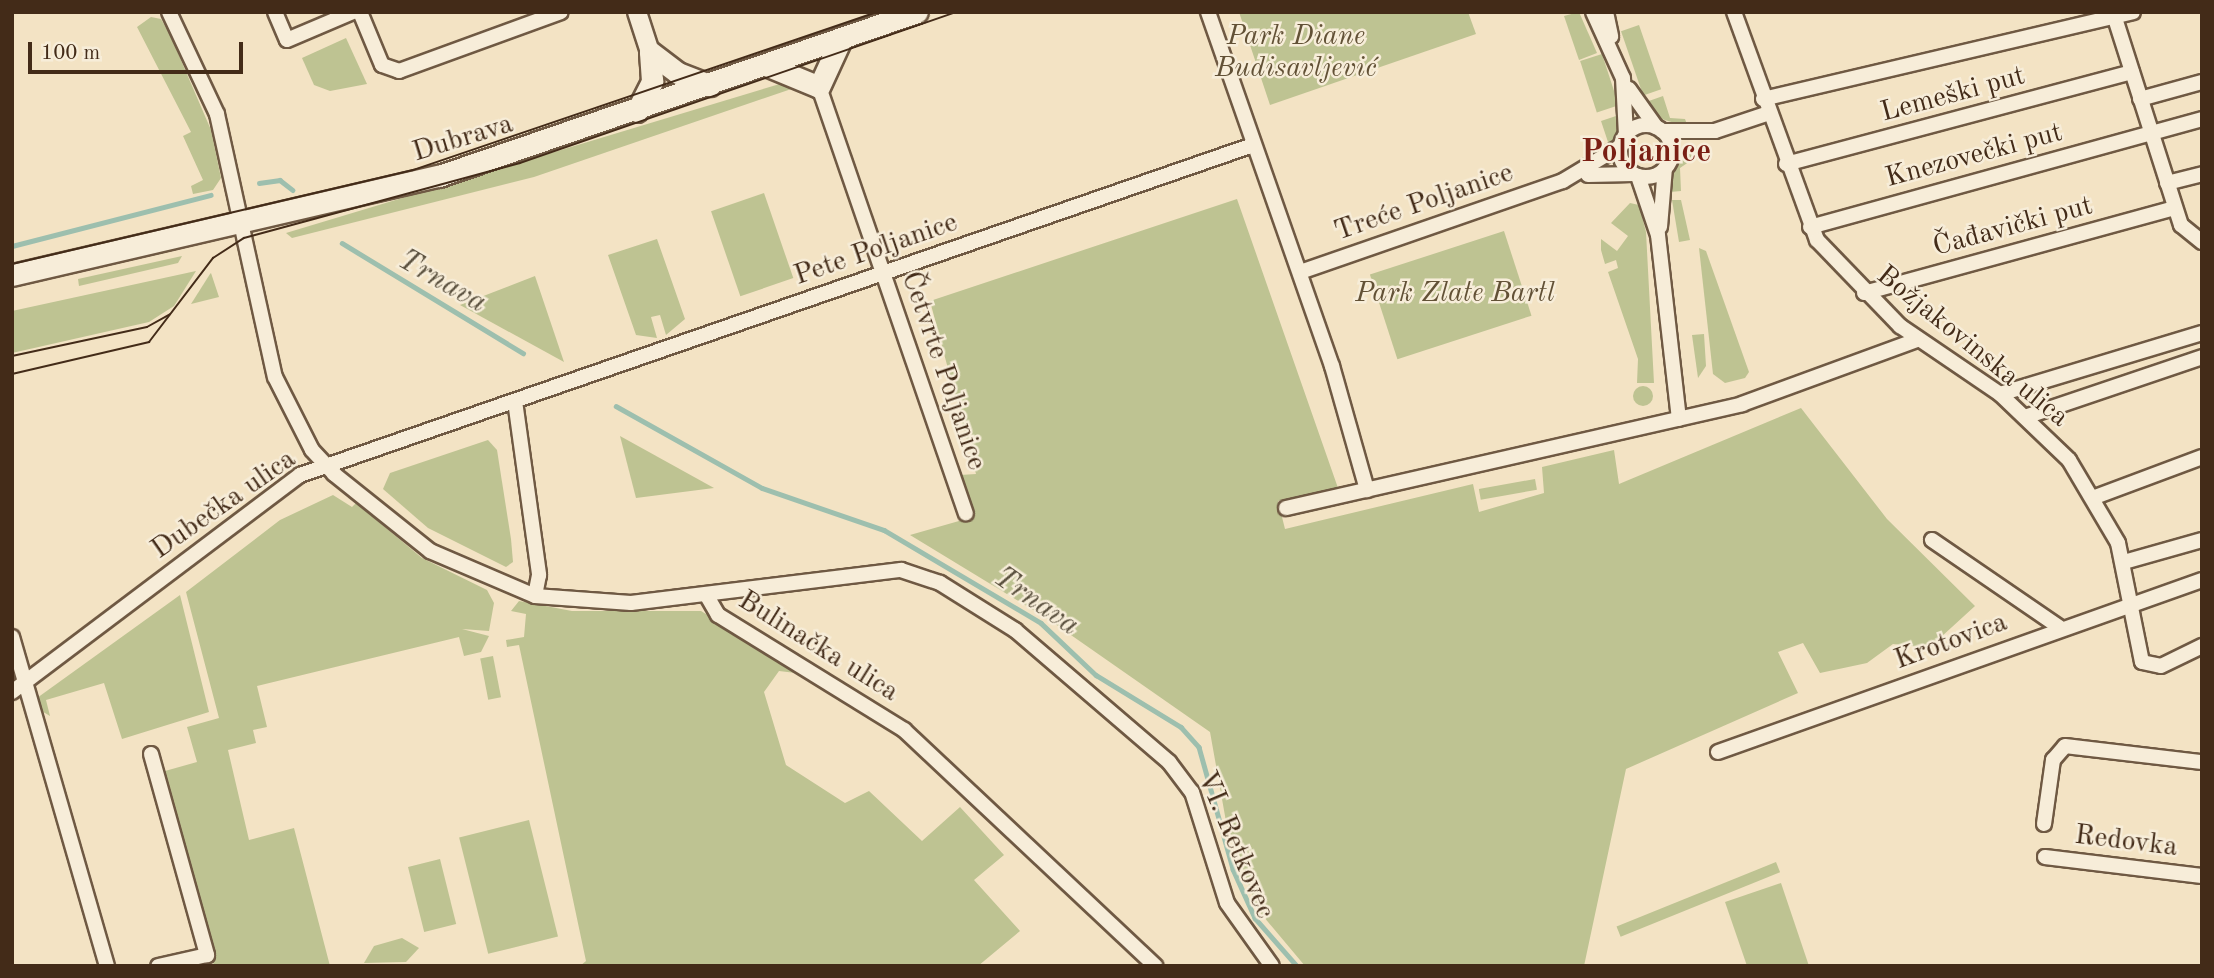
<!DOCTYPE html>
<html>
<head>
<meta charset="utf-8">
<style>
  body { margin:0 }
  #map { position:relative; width:2214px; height:978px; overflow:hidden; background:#f3e3c4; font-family:"Old Standard TT",serif }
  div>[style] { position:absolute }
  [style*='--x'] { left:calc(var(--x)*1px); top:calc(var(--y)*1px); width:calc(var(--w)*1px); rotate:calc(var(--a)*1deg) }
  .green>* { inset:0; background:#bec392; transform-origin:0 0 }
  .round { border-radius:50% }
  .stream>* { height:4.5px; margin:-2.25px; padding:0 2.25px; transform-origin:2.25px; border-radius:2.25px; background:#9dbfae }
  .roads { filter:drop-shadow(2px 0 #6f5943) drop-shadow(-2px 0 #6f5943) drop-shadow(0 2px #6f5943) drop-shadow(0 -2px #6f5943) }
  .minor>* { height:14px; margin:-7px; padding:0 7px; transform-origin:7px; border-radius:7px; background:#f7edd9 }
  .minor>.ring { margin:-7px; padding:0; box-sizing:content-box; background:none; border:14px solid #f7edd9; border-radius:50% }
  .tertiary>* { height:18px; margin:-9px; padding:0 9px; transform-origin:9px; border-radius:9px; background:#f7edd9 }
  .secondary>* { height:21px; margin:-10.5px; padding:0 10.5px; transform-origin:10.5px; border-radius:10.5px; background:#f7edd9 }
  .tram>* { height:2px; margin:-1px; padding:0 1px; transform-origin:1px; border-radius:1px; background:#432b18 }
  span { translate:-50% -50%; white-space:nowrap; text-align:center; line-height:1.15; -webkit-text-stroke:5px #f7edd9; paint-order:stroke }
  .park-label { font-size:28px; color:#625136; font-style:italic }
  .street-label { font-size:28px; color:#432b18 }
  .water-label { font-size:30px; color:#5a503e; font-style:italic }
  .quarter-label { font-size:32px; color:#7a1f14; font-weight:700 }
  .frame { position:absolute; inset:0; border:14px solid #432b18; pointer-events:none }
  .scale { position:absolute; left:28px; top:42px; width:215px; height:32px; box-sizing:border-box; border:4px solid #432b18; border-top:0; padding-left:9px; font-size:21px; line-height:24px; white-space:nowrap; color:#432b18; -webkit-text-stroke:5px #f7edd9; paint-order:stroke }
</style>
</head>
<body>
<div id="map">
  <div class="green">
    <i style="clip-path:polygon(1239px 12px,1468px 12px,1476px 34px,1270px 105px)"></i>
    <i style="clip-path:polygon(1579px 12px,1597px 53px,1579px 60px,1564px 16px)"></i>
    <i style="clip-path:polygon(151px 17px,161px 19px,171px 37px,211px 130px,221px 178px,213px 190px,193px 194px,191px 186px,203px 180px,183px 136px,191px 132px,137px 27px)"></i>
    <i style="left:1639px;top:25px;width:68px;height:19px;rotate:71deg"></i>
    <i style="clip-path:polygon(346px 38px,367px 84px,330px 91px,314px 85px,302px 58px)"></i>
    <i style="left:1602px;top:54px;width:54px;height:23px;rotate:72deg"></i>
    <i style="clip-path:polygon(783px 83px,803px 85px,534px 177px,292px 238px,286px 233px)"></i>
    <i style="clip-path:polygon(1663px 96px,1670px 118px,1685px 119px,1688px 127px,1655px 117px,1646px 102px)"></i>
    <i style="clip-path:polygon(1622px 114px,1620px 141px,1599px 154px,1608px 142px,1601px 121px)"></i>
    <i style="clip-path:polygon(1697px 147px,1699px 155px,1680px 168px,1681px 191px,1670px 192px,1672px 168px)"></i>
    <i style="left:764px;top:193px;width:90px;height:56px;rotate:71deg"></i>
    <i style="clip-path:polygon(1237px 199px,1338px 488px,1278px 501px,1285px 529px,1473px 484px,1479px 512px,1544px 493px,1542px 467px,1614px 450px,1619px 484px,1801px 408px,1887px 519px,1975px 606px,1929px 648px,1893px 644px,1867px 663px,1820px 673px,1803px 643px,1778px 652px,1798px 693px,1626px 769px,1584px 966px,1305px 966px,1258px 910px,1227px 827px,1210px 732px,1048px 619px,910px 535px,973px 517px,960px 475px,976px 474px,930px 301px)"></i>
    <i style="clip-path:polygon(1672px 200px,1681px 200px,1690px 240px,1679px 242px)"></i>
    <i style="clip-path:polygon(1630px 203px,1639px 205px,1646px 232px,1654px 383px,1637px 383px,1638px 359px,1608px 272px,1618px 268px,1616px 260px,1605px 264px,1601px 250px,1601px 239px,1617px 251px,1628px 236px,1611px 223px)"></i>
    <i style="left:1504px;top:231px;width:89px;height:141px;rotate:72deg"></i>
    <i style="clip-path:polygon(657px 239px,685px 319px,666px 335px,660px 315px,651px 317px,657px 338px,636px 335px,608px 255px)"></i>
    <i style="clip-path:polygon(1699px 248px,1706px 251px,1749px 372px,1745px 378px,1725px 383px,1713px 374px)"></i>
    <i style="clip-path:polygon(182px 256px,178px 263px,79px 286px,78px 279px)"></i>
    <i style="clip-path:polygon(196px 271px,174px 306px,149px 322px,12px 353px,12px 311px)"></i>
    <i style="clip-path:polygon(211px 273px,219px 297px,191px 304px,210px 274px)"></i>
    <i style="clip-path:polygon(535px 276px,564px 362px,460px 305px)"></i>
    <i style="clip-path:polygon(1704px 334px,1706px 366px,1698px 378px,1692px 335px)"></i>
    <i class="round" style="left:1633px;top:386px;width:20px;height:20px"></i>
    <i style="clip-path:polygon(620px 436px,714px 488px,636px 498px)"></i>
    <i style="clip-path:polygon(488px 440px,497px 450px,511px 539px,513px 562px,506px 567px,428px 528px,383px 489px,390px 473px)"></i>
    <i style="left:1535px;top:479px;width:11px;height:57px;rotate:80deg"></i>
    <i style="clip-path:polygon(333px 495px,352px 507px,356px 503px,422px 558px,487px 590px,494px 603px,489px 631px,462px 629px,489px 636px,481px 652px,464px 656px,459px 637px,257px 686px,267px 727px,253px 730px,256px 743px,228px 750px,249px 840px,294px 828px,330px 966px,214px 966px,165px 771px,197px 762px,187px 727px,219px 718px,186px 592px,280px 520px)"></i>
    <i style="clip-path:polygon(180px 595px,209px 712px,122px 739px,104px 683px,46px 700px,50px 716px,40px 710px,37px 698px)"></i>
    <i style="clip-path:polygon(519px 601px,572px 611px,701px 611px,804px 674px,779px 671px,764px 692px,786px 765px,845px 803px,869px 791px,922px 841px,960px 807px,1004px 855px,974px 880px,1020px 931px,978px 966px,580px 966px,586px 961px,519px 645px,507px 647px,506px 640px,524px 637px,526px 614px,511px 611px)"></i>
    <i style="left:493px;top:656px;width:42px;height:13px;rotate:79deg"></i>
    <i style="left:529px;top:820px;width:120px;height:72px;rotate:76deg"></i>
    <i style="left:440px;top:859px;width:67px;height:33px;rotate:76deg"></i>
    <i style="left:1776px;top:862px;width:11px;height:172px;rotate:68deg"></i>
    <i style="clip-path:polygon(1781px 883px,1809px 966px,1747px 966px,1725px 902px)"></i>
    <i style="clip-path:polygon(402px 938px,419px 948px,406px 962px,364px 963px,374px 946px)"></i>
  </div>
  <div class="stream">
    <i style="--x:259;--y:183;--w:21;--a:-8"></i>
    <i style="--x:280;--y:180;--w:16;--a:38"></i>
    <i style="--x:342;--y:243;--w:212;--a:31.3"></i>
    <i style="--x:12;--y:246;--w:205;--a:-14.4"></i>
    <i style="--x:616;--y:406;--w:167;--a:29.3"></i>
    <i style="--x:762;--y:488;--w:129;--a:19"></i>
    <i style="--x:884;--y:530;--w:182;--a:30.6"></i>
    <i style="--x:1041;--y:623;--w:76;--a:43.4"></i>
    <i style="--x:1096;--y:675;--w:100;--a:31.5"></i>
    <i style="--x:1181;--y:727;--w:27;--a:48"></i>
    <i style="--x:1199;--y:747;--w:127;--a:74.4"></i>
    <i style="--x:1233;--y:869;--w:54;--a:65.8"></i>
    <i style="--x:1255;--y:918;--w:64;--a:48.8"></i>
  </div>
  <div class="roads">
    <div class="minor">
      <i style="--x:169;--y:12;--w:113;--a:64.8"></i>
      <i style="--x:217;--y:114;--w:269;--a:77.6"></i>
      <i style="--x:275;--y:377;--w:82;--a:63.1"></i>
      <i style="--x:312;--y:450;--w:33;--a:47"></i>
      <i style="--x:334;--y:474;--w:123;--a:38.7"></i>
      <i style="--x:430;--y:551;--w:114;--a:23.2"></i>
      <i style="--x:535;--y:596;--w:96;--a:4.2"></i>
      <i style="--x:631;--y:603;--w:272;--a:-7"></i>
      <i style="--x:901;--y:570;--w:41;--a:18.4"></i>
      <i style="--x:940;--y:583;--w:89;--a:32.1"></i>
      <i style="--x:1015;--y:630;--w:203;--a:40.6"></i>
      <i style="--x:1169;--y:762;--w:38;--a:53"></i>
      <i style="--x:1192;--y:792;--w:116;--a:72.5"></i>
      <i style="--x:1227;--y:903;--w:77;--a:54.5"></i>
      <i style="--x:275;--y:12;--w:30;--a:67"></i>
      <i style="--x:287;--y:40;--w:72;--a:-23"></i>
      <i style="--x:360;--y:12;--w:57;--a:67.5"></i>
      <i style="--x:382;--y:65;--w:18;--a:19"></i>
      <i style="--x:399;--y:71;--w:172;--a:-20"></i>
      <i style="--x:1208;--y:12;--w:375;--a:70.7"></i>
      <i style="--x:1332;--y:366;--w:129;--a:74.2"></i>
      <i style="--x:1593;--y:12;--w:72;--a:65.6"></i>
      <i style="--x:1623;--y:78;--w:57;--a:87"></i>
      <i style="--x:1606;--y:12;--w:25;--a:78"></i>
      <i style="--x:1734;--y:12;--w:243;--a:70"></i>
      <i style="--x:1817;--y:240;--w:120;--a:46"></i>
      <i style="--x:1900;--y:326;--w:121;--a:34.2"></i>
      <i style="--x:2000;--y:394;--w:95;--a:43.7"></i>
      <i style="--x:2069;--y:460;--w:96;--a:59.4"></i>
      <i style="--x:2118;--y:543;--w:121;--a:78.6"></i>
      <i style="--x:2142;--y:662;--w:19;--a:12"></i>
      <i style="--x:2161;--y:666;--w:46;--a:-26"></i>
      <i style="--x:2113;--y:12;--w:224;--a:72.3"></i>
      <i style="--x:2181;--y:225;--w:27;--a:39"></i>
      <i style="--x:819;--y:87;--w:451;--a:71"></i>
      <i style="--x:1629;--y:89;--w:47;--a:54.6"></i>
      <i style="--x:1763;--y:99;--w:380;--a:-13.2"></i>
      <i style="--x:2140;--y:99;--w:64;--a:-15.3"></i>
      <i class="ring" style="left:1620px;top:125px;width:38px;height:38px"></i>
      <i style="--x:1662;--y:131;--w:53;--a:0"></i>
      <i style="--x:1715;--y:131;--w:57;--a:-18.4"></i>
      <i style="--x:1786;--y:164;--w:358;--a:-14.9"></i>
      <i style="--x:1588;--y:175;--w:45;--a:-1.3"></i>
      <i style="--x:1638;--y:176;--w:62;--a:71.3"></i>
      <i style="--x:1658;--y:235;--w:185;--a:83.5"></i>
      <i style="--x:2167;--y:183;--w:36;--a:-14"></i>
      <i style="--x:1660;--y:227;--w:59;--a:-85.2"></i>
      <i style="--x:1810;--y:227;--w:407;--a:-15.4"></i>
      <i style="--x:1300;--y:272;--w:278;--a:-19.1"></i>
      <i style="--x:1563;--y:181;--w:68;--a:-31.1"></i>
      <i style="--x:1864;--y:293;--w:322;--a:-15.3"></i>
      <i style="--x:2000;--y:394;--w:211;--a:-16.8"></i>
      <i style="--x:515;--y:401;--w:176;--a:82.1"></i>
      <i style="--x:539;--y:575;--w:21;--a:101"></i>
      <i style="--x:2025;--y:417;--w:187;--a:-18.7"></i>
      <i style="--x:2095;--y:497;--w:114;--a:-20.5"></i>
      <i style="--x:1286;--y:508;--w:468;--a:-12.8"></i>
      <i style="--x:1742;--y:404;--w:186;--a:-20.1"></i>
      <i style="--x:1932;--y:540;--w:154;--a:34.4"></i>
      <i style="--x:2124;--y:562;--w:81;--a:-15.8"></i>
      <i style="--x:707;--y:596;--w:22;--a:60"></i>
      <i style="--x:718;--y:615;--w:219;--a:31.7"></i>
      <i style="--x:904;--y:730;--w:345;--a:43.2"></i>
      <i style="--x:12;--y:637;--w:342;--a:73.9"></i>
      <i style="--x:12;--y:692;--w:361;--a:-37"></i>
      <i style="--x:300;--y:475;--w:1009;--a:-19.1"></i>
      <i style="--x:1718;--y:752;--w:514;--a:-19.56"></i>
      <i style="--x:151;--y:754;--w:209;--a:74.4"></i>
      <i style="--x:207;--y:955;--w:50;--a:167.3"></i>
      <i style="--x:2044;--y:824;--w:65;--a:-82"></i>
      <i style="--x:2053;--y:760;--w:18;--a:-49"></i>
      <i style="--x:2065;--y:746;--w:138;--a:6.7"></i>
      <i style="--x:2045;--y:857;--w:158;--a:6.9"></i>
    </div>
    <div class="tertiary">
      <i style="--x:637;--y:12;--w:42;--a:72"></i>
    </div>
    <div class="secondary">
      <i style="--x:650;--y:52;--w:35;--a:37"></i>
      <i style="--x:678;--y:73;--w:34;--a:21"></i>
      <i style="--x:766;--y:65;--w:57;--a:22.5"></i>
      <i style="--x:819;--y:87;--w:53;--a:-65.4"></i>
      <i style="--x:637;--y:111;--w:34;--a:-63"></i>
      <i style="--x:652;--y:81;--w:29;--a:-94"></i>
      <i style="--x:12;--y:275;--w:438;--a:-13.1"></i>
      <i style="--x:439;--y:176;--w:505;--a:-18.94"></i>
    </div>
  </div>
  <div class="tram">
    <i style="--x:12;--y:264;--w:412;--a:-13.2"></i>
    <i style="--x:413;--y:170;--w:490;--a:-18.8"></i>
    <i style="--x:12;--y:356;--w:138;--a:-12.1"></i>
    <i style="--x:147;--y:327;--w:26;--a:-29"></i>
    <i style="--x:12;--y:374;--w:141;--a:-13.1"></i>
    <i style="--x:149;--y:342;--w:106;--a:-52.7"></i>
    <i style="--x:213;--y:258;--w:37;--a:-33"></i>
    <i style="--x:244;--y:238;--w:286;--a:-15.2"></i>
    <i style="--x:520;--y:163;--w:461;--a:-19.1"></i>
  </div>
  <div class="park-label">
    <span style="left:1296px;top:53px">Park Diane<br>Budisavljević</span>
    <span style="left:1455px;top:294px">Park Zlate Bartl</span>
  </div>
  <div class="street-label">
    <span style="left:1953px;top:95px;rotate:-15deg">Lemeški put</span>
    <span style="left:463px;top:139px;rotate:-17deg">Dubrava</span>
    <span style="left:1974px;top:156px;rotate:-15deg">Knezovečki put</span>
    <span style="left:1424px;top:203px;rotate:-19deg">Treće Poljanice</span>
    <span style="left:2013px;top:227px;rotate:-15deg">Čađavički put</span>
    <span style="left:876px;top:250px;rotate:-19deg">Pete Poljanice</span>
    <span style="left:1972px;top:347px;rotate:39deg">Božjakovinska ulica</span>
    <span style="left:943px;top:371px;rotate:71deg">Četvrte Poljanice</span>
    <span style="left:224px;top:505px;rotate:-35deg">Dubečka ulica</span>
    <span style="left:1951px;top:642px;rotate:-20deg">Krotovica</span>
    <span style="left:818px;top:647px;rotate:32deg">Bulinačka ulica</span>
    <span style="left:2126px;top:842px;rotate:7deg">Redovka</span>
    <span style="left:1235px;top:845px;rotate:67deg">VI. Retkovec</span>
  </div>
  <div class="water-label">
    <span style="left:442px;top:282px;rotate:30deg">Trnava</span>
    <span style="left:1036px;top:602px;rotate:35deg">Trnava</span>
  </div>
  <div class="quarter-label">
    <span style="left:1646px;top:153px">Poljanice</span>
  </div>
  <div class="frame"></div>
  <div class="scale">100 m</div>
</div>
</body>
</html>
